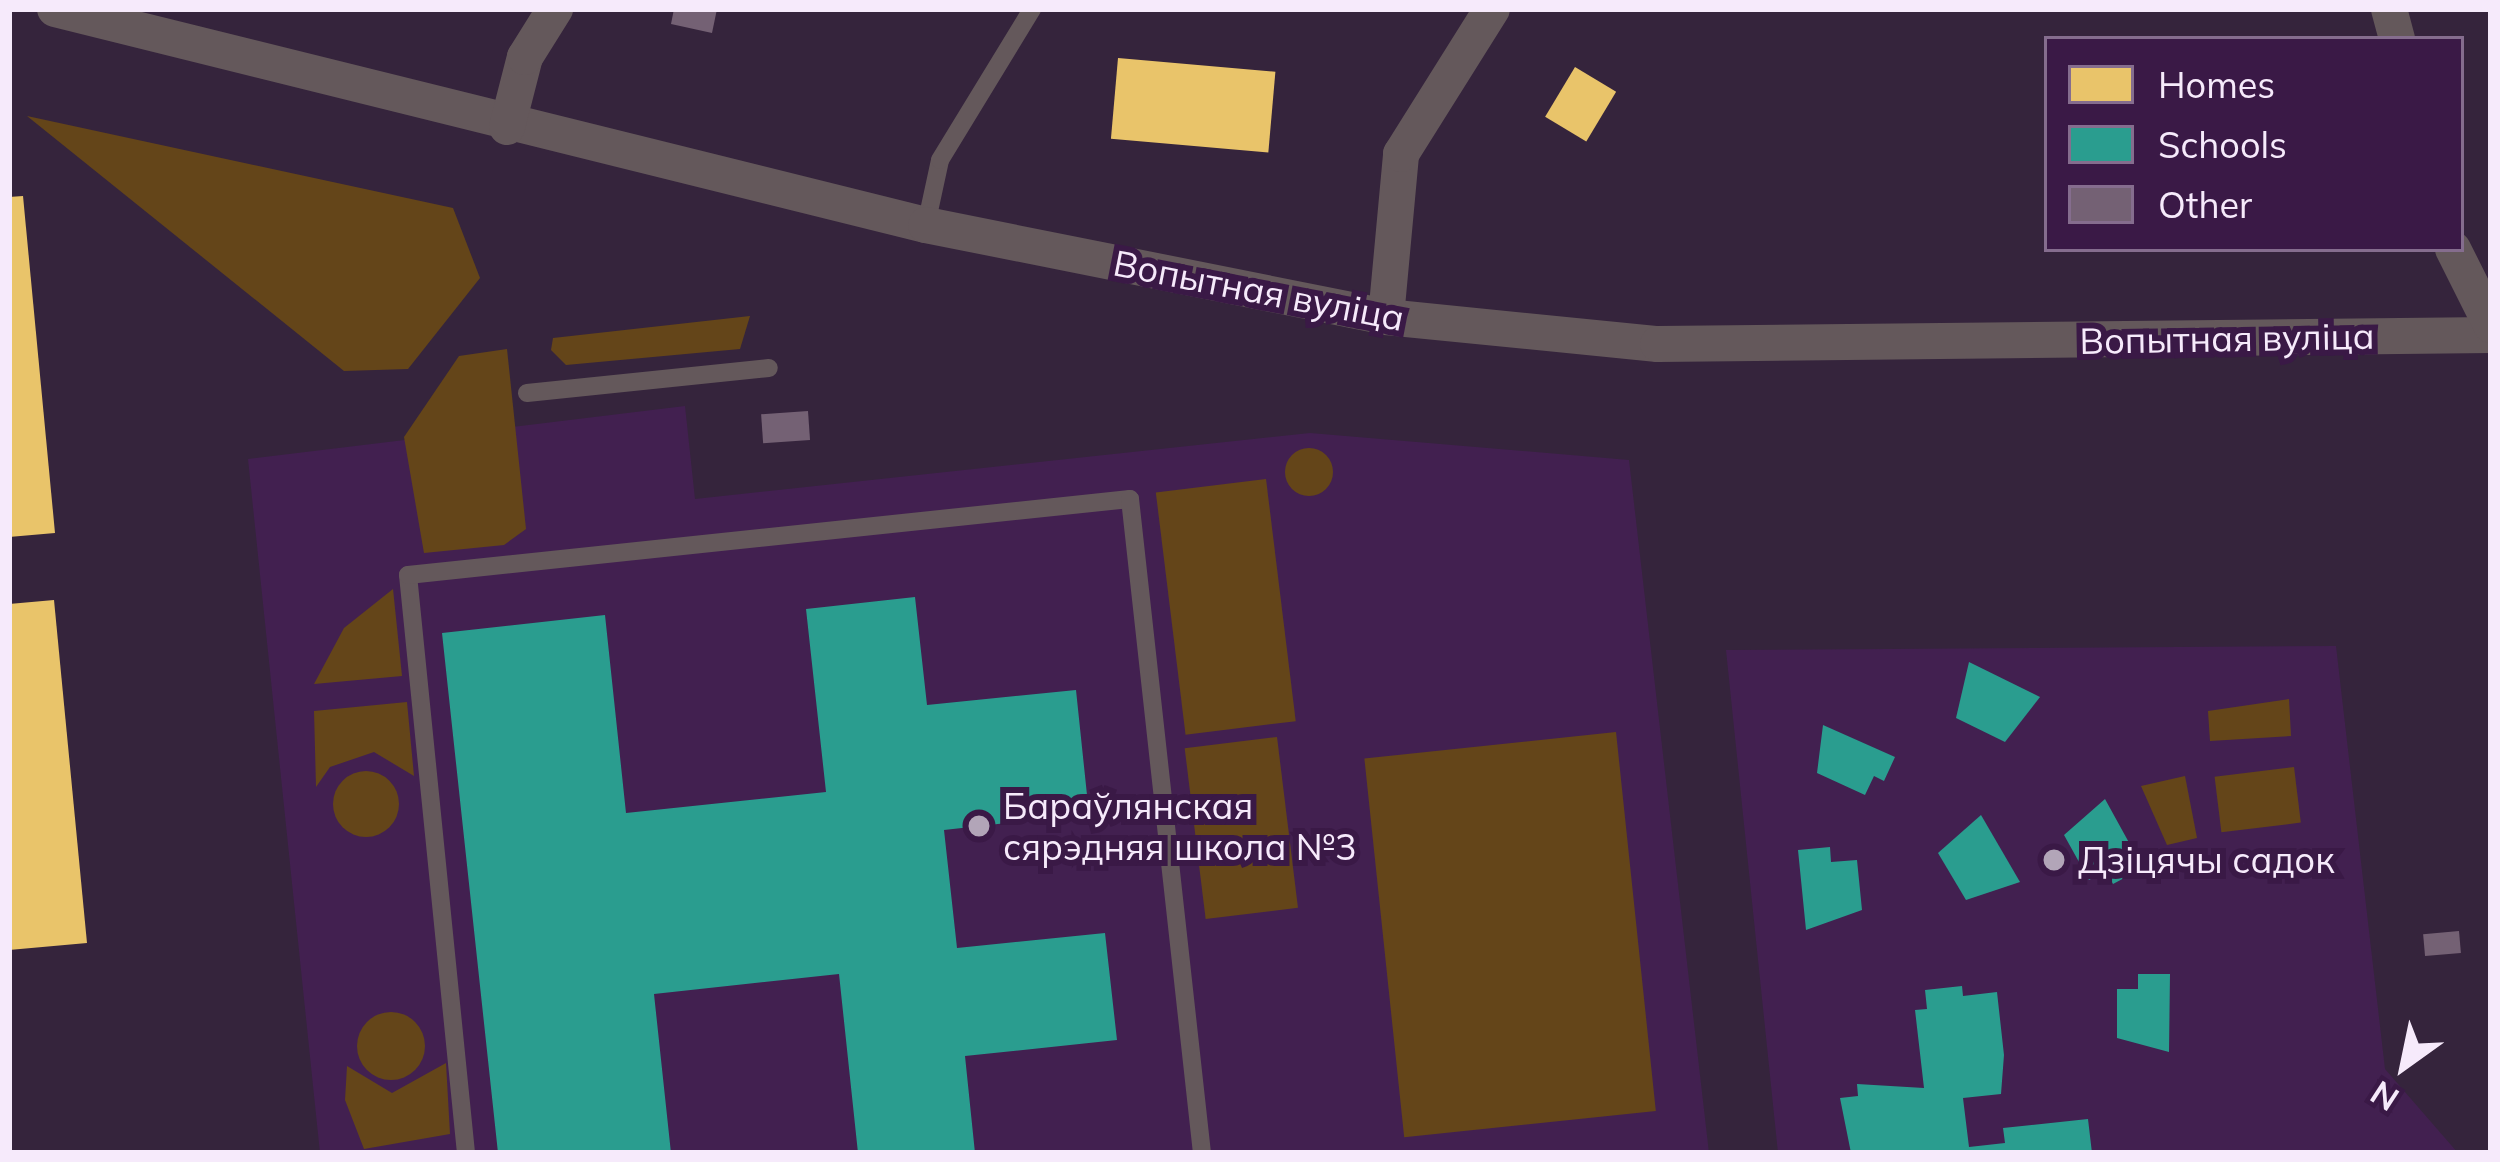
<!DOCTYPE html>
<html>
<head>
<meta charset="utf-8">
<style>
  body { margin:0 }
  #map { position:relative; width:2500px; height:1162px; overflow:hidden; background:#35243c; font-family:Mulish,sans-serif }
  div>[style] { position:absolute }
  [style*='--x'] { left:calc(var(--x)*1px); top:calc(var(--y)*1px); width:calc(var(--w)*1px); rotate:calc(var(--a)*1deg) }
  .built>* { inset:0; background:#422050 }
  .green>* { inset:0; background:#644519; transform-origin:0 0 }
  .round { border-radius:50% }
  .homes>* { inset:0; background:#e9c46a; transform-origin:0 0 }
  .schools>* { inset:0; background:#2a9d8f }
  .building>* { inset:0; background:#746174; transform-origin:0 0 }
  .service>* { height:18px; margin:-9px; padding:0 9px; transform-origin:9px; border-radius:9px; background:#64585b }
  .minor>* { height:36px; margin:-18px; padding:0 18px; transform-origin:18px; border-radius:18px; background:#64585b }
  .dots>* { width:33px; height:33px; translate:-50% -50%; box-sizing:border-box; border:6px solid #3a1946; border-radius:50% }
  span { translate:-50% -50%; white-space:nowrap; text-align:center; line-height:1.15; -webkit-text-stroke:12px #3a1946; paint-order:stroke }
  .street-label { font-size:36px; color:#f6eafb }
  .poi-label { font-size:36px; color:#f6eafb }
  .left { translate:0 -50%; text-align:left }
  .frame { position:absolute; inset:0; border:12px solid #f6eafb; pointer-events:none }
  .legend { position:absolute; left:2044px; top:36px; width:420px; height:216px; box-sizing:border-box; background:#3a1946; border:3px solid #856d8e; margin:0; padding:15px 21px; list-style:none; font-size:36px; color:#f6eafb }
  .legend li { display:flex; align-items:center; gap:24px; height:60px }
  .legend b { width:60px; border:3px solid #856d8e }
  .north { position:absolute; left:2344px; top:1006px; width:120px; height:120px; -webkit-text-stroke:9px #3a1946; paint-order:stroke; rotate:213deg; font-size:33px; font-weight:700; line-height:48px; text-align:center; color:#f6eafb }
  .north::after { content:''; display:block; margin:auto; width:42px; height:54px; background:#f6eafb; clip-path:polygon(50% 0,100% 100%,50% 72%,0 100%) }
</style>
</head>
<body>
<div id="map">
  <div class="built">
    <i style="clip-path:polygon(685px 406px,695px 499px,1310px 433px,1629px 460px,1709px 1153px,320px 1153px,248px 459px)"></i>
    <i style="clip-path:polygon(2336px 646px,2385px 1069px,2458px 1153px,1778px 1153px,1726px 650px)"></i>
  </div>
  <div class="green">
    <i style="clip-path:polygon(27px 116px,453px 208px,480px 278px,408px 369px,344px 371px)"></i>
    <i style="clip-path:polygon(750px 316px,740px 349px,566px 365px,551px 350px,553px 338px)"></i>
    <i style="clip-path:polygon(507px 349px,526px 529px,504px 545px,424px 553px,404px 437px,459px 356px)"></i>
    <i class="round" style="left:1285px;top:448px;width:48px;height:48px"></i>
    <i style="left:1266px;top:479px;width:244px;height:111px;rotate:83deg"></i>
    <i style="clip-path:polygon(393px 589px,402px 676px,314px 684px,344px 628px)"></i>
    <i style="clip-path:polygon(2289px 699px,2291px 736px,2210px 741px,2208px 711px)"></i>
    <i style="clip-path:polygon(407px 702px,414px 776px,374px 752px,330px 767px,316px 787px,314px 711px)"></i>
    <i style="left:1616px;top:732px;width:381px;height:253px;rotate:84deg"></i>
    <i style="left:1277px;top:737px;width:172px;height:93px;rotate:83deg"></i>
    <i style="left:2294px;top:767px;width:56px;height:80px;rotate:83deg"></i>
    <i class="round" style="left:333px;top:771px;width:66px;height:66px"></i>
    <i style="clip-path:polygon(2185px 776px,2197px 838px,2167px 845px,2141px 786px)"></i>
    <i class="round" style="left:357px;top:1012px;width:68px;height:68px"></i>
    <i style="clip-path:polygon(446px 1063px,450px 1134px,364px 1149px,345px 1100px,347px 1066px,392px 1093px)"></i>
  </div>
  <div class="homes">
    <i style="left:1118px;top:58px;width:158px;height:81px;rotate:5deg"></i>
    <i style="left:1575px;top:67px;width:48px;height:58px;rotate:31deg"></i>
    <i style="clip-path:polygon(23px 196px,55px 533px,9px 537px,9px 197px)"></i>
    <i style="clip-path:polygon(54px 600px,87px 943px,9px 950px,9px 604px)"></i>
  </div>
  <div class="schools">
    <i style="clip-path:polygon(915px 597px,927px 705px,1076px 690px,1089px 814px,944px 830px,957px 948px,1105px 933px,1117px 1040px,965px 1056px,975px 1153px,858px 1153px,839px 974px,654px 994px,671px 1153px,498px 1153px,442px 633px,605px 615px,626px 813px,826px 792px,806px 609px)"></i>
    <i style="clip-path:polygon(1969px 662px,2040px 697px,2005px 742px,1956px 718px)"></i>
    <i style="clip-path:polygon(1823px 725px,1895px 757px,1884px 781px,1874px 776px,1865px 795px,1817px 773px)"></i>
    <i style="clip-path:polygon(2105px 799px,2143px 868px,2113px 884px,2106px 871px,2089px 880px,2064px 835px)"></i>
    <i style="clip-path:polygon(1981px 815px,2020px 882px,1966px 900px,1938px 853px)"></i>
    <i style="clip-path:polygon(1830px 847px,1831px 862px,1857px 860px,1862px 910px,1806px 930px,1798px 850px)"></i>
    <i style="clip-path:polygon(2138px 974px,2170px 974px,2169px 1052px,2117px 1038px,2117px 989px,2138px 989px)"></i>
    <i style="clip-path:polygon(1962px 986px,1963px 996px,1997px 992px,2004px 1055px,2001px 1094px,1963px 1098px,1969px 1147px,2005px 1143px,2003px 1128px,2088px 1119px,2092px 1153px,1851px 1153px,1840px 1098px,1858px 1096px,1857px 1084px,1924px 1088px,1915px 1010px,1927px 1009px,1925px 990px)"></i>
  </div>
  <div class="building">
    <i style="clip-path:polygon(674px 9px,717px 9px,712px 33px,671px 24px)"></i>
    <i style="left:808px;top:411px;width:29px;height:47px;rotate:86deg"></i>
    <i style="left:2459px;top:931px;width:22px;height:36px;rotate:85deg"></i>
  </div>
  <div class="service">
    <i style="--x:926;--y:225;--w:66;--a:-77.8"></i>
    <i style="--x:940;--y:160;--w:177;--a:-58.6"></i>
    <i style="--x:527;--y:393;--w:243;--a:-5.9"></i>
    <i style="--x:466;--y:1153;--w:581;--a:-95.73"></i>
    <i style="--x:408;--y:575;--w:726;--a:-6.01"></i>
    <i style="--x:1130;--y:499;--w:658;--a:83.72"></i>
  </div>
  <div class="minor">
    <i style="--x:55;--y:9;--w:897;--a:13.93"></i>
    <i style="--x:926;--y:225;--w:469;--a:11.3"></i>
    <i style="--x:1386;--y:317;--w:273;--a:5.7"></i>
    <i style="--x:1658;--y:344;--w:833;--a:-0.62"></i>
    <i style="--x:2389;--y:9;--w:31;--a:75"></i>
    <i style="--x:507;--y:127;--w:72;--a:-75.6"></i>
    <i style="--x:525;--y:57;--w:57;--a:-58"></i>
    <i style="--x:2453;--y:249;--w:85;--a:63.4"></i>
    <i style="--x:1386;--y:317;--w:164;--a:-84.7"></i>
    <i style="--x:1401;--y:154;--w:171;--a:-57.9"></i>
  </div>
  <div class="dots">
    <i style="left:979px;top:826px;background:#b2a5b8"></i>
    <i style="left:2054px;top:860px;background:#b2a5b8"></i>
  </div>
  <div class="street-label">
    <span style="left:1259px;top:290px;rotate:11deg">Вопытная вуліца</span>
    <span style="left:2227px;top:338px;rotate:-1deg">Вопытная вуліца</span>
  </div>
  <div class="poi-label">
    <span class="left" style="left:1003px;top:826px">Бараўлянская<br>сярэдняя школа №3</span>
    <span class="left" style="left:2078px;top:860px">Дзіцячы садок</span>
  </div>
  <div class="frame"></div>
  <ul class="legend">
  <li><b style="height:33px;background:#e9c46a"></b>Homes</li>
  <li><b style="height:33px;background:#2a9d8f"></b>Schools</li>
  <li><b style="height:33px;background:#746174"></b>Other</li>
  </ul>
  <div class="north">N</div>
</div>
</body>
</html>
